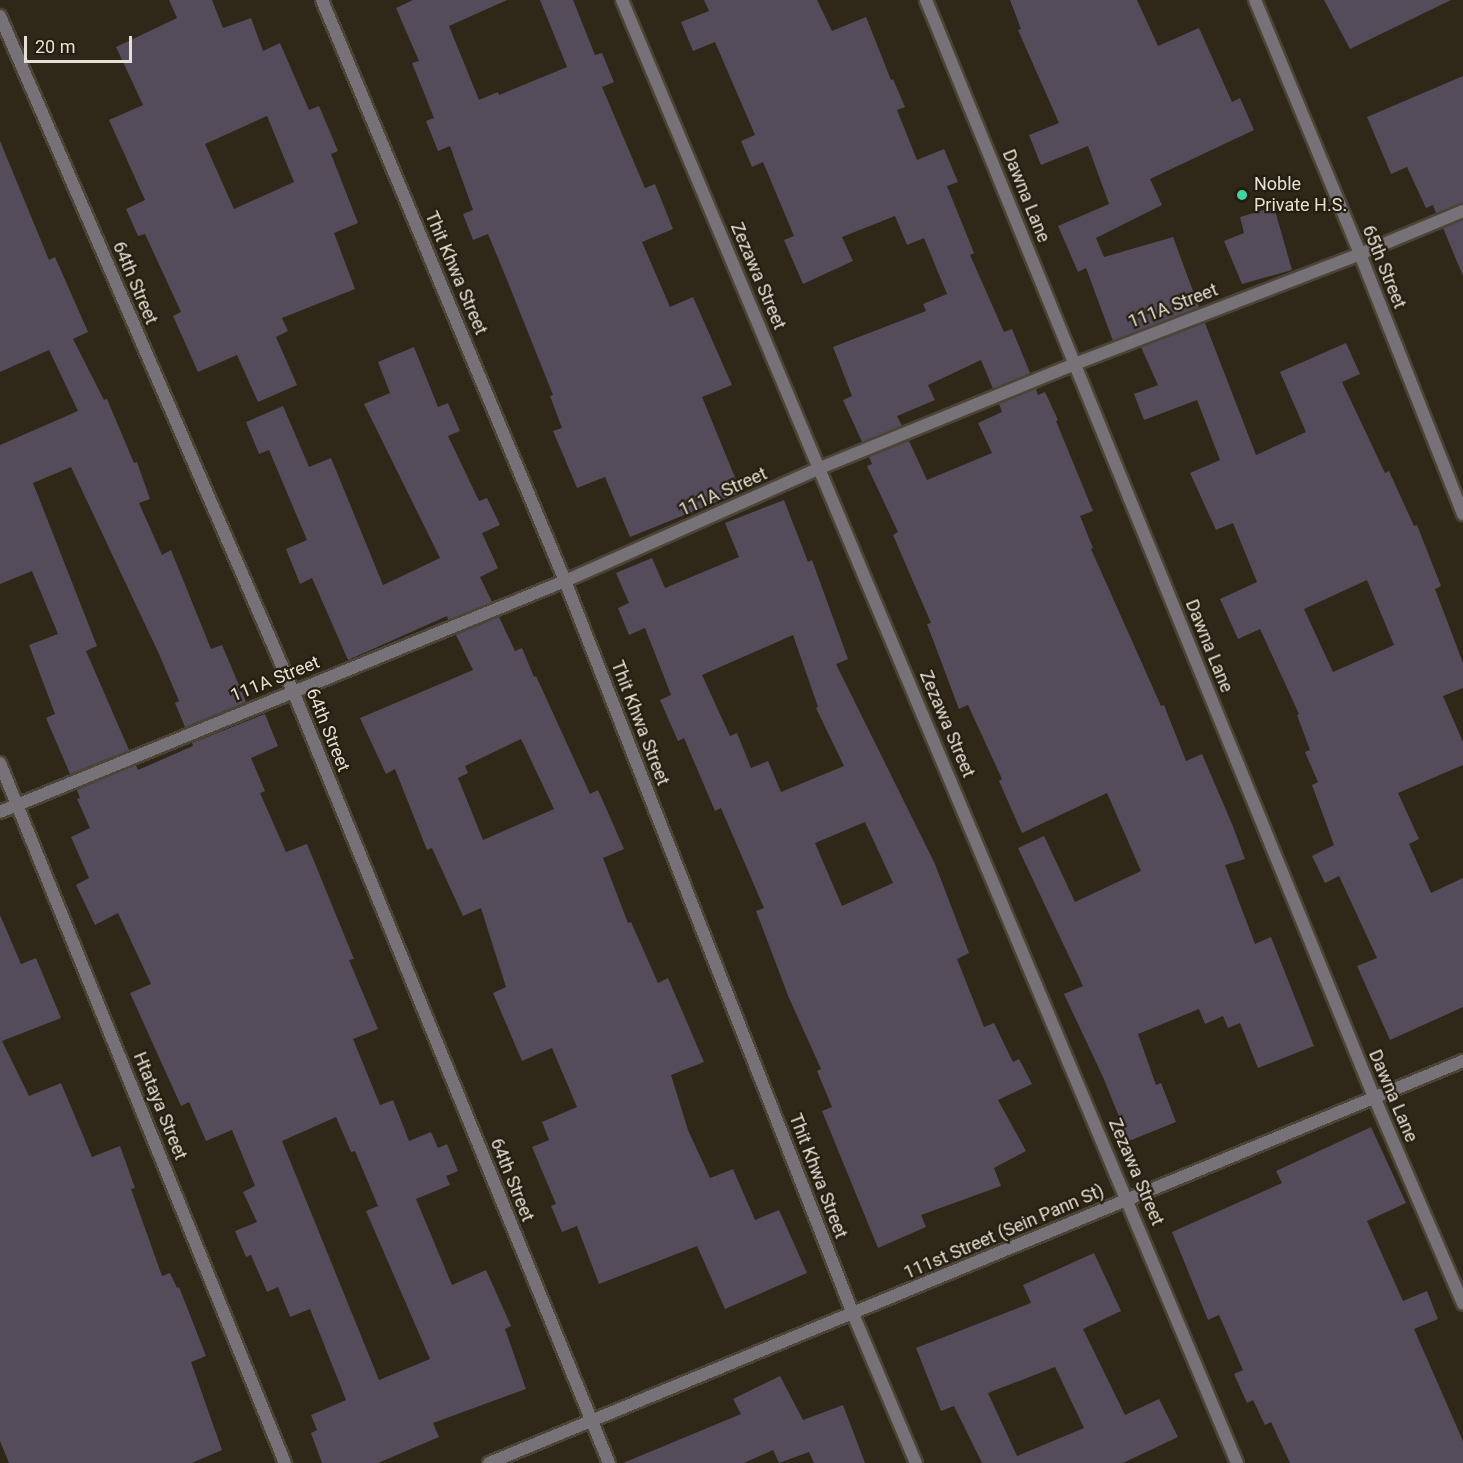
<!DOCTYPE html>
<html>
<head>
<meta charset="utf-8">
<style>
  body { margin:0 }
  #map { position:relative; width:1463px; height:1463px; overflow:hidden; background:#2f2819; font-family:Roboto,sans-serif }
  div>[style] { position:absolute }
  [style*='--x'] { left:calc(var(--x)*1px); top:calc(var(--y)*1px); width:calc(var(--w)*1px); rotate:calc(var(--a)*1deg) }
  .building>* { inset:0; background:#544b5b }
  .roads { filter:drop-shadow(2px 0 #4c4537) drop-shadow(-2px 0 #4c4537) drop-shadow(0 2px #4c4537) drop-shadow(0 -2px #4c4537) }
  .minor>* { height:12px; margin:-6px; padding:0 6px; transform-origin:6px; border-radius:6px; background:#777178 }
  .tertiary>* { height:12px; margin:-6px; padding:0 6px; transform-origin:6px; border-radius:6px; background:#777178 }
  .dots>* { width:16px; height:16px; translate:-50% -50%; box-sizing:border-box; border:3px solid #251e0f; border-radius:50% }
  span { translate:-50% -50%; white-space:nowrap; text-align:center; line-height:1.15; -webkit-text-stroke:4.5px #251e0f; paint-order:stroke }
  .poi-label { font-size:18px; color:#e5e0d7 }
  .left { translate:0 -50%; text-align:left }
  .street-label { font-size:18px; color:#e5e0d7 }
  .scale { position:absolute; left:24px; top:36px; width:108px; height:27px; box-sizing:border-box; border:3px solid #e5e0d7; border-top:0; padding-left:8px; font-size:18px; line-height:21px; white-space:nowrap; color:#e5e0d7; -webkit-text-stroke:4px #251e0f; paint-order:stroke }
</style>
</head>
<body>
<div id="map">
  <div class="building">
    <i style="clip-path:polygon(evenodd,169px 0,212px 0,223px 28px,251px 18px,263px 51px,280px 43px,309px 110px,319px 106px,338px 151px,331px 154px,358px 223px,334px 233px,355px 289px,282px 318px,288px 331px,276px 337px,297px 385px,258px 402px,237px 355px,198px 372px,173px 316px,181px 312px,145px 234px,138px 236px,126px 209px,145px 200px,109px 120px,143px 105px,116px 47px,177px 18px,169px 0,267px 116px,294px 182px,234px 209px,205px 144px,267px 116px)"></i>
    <i style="clip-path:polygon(413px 0,507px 0,449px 26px,479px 100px,498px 92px,499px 95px,567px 67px,540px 0,573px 0,595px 55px,602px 53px,614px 82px,602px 87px,645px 188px,655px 184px,673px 229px,642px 242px,670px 307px,693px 297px,732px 385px,702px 397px,741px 492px,630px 537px,605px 477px,577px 488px,553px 431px,562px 428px,550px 396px,553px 395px,505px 275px,488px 234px,473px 240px,463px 214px,473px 210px,450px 146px,438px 151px,426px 121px,434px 118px,412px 63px,419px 61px,396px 8px)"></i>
    <i style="clip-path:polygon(704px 0,817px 0,832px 31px,866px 17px,891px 80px,893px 79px,905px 107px,897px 110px,917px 160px,944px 149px,958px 182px,947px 186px,974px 253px,970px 255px,1004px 332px,1012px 329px,1030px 373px,993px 389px,981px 360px,928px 385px,935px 400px,897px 416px,902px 426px,862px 442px,843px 400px,852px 396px,833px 347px,926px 311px,923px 304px,947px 294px,924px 238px,907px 245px,895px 216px,842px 237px,853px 261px,803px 284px,784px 240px,794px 236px,763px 162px,752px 167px,741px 141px,755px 135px,715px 42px,693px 51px,681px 22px,709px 11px)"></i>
    <i style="clip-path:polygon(1010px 0,1137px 0,1158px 46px,1199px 28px,1232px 102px,1240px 98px,1254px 130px,1150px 179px,1162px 205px,1096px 238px,1104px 257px,1173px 237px,1199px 307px,1113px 341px,1086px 268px,1078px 272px,1058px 226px,1109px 204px,1088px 146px,1041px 165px,1029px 135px,1059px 123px,1018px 30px,1021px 29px)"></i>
    <i style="clip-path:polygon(1324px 0,1451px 0,1350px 49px)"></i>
    <i style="clip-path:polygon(1463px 76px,1463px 203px,1436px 213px,1433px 205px,1426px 208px,1407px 167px,1391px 174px,1367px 117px)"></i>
    <i style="clip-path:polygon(0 141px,49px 260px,55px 257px,88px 332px,73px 339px,104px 400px,107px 399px,134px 463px,137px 462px,150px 499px,139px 503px,162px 555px,171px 550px,211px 649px,222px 645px,246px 702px,185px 727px,175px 703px,179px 701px,159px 654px,71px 467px,33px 483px,97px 646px,86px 651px,129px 750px,70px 774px,46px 718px,55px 714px,29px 645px,58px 634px,32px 571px,0 584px,0 445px,78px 411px,49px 350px,0 372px)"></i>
    <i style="clip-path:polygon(1274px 207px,1292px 270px,1242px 284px,1224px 241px,1244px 233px,1240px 217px)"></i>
    <i style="clip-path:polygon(1463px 220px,1463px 276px,1443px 228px)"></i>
    <i style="clip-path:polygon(evenodd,1205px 323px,1256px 455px,1306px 432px,1280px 372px,1346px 343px,1360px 374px,1342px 382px,1385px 473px,1389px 471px,1414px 526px,1417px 525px,1441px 586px,1435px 589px,1463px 663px,1463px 688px,1443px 696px,1463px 742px,1463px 765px,1398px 793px,1419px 839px,1409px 844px,1431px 893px,1463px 878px,1463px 1007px,1390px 1040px,1357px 966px,1377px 958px,1339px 876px,1325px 883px,1312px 856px,1334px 845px,1312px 785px,1318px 782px,1305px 752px,1310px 750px,1297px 715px,1299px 714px,1260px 629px,1238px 639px,1220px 599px,1257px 582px,1233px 523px,1216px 530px,1190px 473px,1220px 460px,1197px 400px,1144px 420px,1134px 394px,1158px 385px,1141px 347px,1205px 323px,1367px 580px,1394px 645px,1333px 672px,1304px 609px,1367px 580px)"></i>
    <i style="clip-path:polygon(414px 347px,438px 407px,448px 403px,460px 431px,448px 436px,479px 501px,487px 498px,500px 525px,482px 533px,498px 568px,480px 577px,492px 602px,448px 620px,447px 616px,348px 660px,312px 578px,300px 584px,286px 549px,307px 540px,269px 450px,259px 454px,246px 422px,283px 406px,309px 467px,331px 458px,383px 585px,440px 558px,364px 404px,390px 393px,378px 362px)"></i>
    <i style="clip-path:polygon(1036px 389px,1038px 395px,1045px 392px,1058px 420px,1056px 421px,1093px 511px,1080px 516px,1093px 548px,1091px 549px,1161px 706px,1164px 705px,1186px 761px,1202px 754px,1232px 824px,1245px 859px,1225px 865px,1255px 944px,1271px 937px,1314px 1046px,1258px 1068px,1240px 1023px,1228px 1028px,1223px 1016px,1205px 1024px,1199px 1009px,1138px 1034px,1156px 1085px,1161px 1083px,1176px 1122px,1129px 1141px,1103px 1077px,1064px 994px,1083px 986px,1018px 848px,1044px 836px,1075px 902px,1141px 871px,1107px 793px,1022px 833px,999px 781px,1002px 779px,968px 705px,959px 709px,927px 624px,931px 623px,893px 535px,898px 532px,867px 466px,872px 464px,869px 457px,909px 441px,927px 480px,992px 453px,978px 423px,1002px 412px,999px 404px)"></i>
    <i style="clip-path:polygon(evenodd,784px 500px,808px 562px,812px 560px,848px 659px,836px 664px,935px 864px,969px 953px,957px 959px,984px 1027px,994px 1023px,1013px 1062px,1019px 1059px,1032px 1084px,998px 1100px,1026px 1151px,994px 1168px,1001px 1186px,921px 1215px,926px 1227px,878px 1248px,822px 1111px,832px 1107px,817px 1071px,821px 1069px,789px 998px,756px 911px,764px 908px,721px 808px,715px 811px,684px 738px,678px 741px,660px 700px,671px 695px,645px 628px,629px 635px,618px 608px,629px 603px,616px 573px,652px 558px,665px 588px,739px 557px,725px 523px,784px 500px,793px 635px,818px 707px,816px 708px,844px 766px,781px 792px,768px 761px,751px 768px,737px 733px,730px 736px,702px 675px,793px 635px,784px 500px,865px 822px,893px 883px,842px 906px,815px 843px,865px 822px)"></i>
    <i style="clip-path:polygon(evenodd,499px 617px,515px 651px,522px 648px,534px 677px,536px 676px,590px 794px,598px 790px,624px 849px,603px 858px,628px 923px,631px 922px,658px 983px,668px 978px,704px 1062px,671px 1075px,688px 1130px,710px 1178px,733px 1169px,755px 1220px,779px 1210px,807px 1273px,725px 1309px,697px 1246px,599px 1284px,577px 1226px,562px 1232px,551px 1206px,556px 1204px,532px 1147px,549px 1140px,542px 1122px,577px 1107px,552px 1048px,522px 1061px,493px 993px,506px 987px,481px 908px,463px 916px,432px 848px,427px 850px,395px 769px,386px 774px,360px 718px,473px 670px,456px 635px,499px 617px,521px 739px,554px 809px,483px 840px,458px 778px,468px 773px,465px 766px,521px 739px)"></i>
    <i style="clip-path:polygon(evenodd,265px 714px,278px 746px,251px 758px,265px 791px,260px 793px,286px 852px,307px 844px,354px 959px,349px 960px,378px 1029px,353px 1039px,380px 1105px,393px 1100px,409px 1141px,431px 1132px,438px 1148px,447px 1144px,458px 1171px,446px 1176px,450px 1185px,416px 1199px,452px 1285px,486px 1270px,511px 1326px,505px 1329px,526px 1389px,433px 1423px,439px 1437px,378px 1463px,322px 1463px,311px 1433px,317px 1430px,311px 1415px,346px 1400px,310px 1309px,290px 1317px,278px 1287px,267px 1292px,251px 1255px,246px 1257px,235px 1231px,257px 1222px,243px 1192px,255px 1186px,232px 1130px,206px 1141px,189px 1102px,181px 1106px,130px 993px,151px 984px,118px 913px,95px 925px,76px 885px,89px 878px,71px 837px,90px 828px,77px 799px,80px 798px,77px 790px,136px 765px,138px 770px,193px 746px,192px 743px,265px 714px,336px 1117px,351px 1152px,355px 1151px,378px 1206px,366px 1211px,430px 1359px,379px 1380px,282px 1141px,336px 1117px)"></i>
    <i style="clip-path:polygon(0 915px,21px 964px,36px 958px,61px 1018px,2px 1041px,29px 1096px,61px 1083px,92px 1157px,120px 1146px,135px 1188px,131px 1189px,162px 1276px,170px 1273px,177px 1288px,179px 1287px,206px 1356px,191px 1362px,222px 1450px,192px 1463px,9px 1463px,0 1441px)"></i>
    <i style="clip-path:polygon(1371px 1127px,1406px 1203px,1367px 1221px,1403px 1301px,1427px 1291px,1438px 1319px,1414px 1329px,1463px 1441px,1463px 1463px,1290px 1463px,1271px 1422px,1265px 1425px,1253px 1400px,1247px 1403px,1234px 1374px,1243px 1370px,1219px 1315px,1208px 1320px,1172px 1232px,1282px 1183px,1276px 1171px)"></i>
    <i style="clip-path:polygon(evenodd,1094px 1253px,1121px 1311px,1083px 1329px,1125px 1415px,1159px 1399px,1178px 1437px,1123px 1463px,982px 1463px,954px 1406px,941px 1411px,916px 1348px,1031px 1303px,1023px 1285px,1094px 1253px,1055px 1367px,1084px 1428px,1017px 1456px,988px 1393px,1055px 1367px)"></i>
    <i style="clip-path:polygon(780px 1376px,803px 1420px,843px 1405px,865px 1463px,814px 1463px,809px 1452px,779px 1463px,773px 1450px,744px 1463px,623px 1463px,741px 1414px,733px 1399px)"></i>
  </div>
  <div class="roads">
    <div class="minor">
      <i style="--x:322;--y:0;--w:630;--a:67.3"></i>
      <i style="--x:565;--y:581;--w:788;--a:68.55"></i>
      <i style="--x:853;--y:1314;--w:162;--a:67.1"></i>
      <i style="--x:622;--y:0;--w:1587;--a:67.2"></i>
      <i style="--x:926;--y:0;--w:1185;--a:67.79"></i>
      <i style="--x:1374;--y:1097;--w:225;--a:66.7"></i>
      <i style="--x:0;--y:16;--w:736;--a:66.54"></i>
      <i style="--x:293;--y:691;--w:834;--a:67.74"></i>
      <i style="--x:0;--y:763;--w:756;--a:67.85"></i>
      <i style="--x:0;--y:812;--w:610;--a:-22.24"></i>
      <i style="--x:565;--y:581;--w:279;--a:-23.9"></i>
      <i style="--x:820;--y:468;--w:275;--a:-22.2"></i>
      <i style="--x:1075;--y:364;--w:305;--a:-21.1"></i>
      <i style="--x:1360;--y:254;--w:112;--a:-22.7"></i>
      <i style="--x:489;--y:1463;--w:1054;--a:-22.43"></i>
    </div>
    <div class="tertiary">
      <i style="--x:1255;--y:0;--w:275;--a:67.5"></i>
      <i style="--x:1360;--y:254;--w:280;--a:68.4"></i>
    </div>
  </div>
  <div class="dots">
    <i style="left:1242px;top:195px;background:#3fd4a2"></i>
  </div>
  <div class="poi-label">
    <span class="left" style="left:1254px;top:195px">Noble<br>Private H.S.</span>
  </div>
  <div class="street-label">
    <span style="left:1026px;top:196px;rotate:68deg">Dawna Lane</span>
    <span style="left:1384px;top:267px;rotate:68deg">65th Street</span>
    <span style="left:456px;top:273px;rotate:67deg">Thit Khwa Street</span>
    <span style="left:758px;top:276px;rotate:67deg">Zezawa Street</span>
    <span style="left:135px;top:283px;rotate:67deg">64th Street</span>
    <span style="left:1173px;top:306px;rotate:-21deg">111A Street</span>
    <span style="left:723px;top:492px;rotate:-24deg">111A Street</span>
    <span style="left:1209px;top:646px;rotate:68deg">Dawna Lane</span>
    <span style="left:275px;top:679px;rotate:-22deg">111A Street</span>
    <span style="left:640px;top:723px;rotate:69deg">Thit Khwa Street</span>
    <span style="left:947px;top:724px;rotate:67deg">Zezawa Street</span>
    <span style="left:328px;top:730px;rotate:68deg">64th Street</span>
    <span style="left:1393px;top:1096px;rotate:67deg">Dawna Lane</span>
    <span style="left:160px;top:1106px;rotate:68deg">Htataya Street</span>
    <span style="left:1136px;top:1172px;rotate:67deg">Zezawa Street</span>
    <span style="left:818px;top:1176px;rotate:69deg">Thit Khwa Street</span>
    <span style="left:512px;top:1180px;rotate:68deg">64th Street</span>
    <span style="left:1004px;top:1232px;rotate:-23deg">111st Street (Sein Pann St)</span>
  </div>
  <div class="scale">20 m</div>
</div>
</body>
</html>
